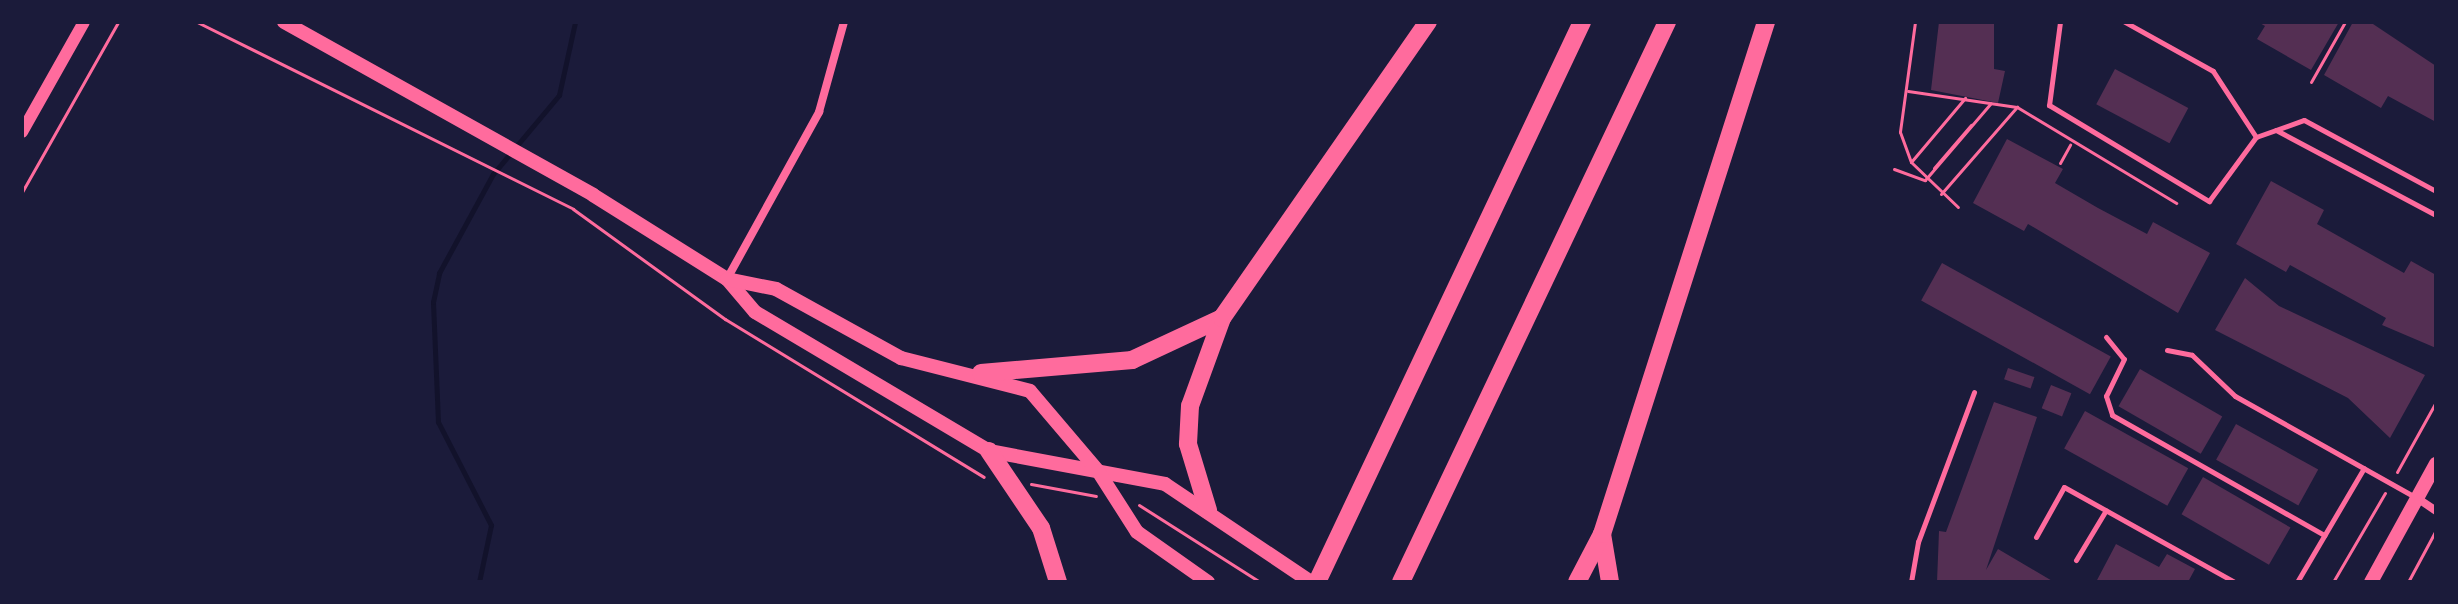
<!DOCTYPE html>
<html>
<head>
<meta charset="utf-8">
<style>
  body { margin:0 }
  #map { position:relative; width:2458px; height:604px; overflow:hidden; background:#1b1b3a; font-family:Arial,sans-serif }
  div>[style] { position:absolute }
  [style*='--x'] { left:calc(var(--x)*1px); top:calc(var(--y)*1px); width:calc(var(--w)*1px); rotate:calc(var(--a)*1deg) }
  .stream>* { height:5px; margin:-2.5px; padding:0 2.5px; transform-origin:2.5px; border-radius:2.5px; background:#12122b }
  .building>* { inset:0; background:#542f53; transform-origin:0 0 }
  .path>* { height:3px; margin:-1.5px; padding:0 1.5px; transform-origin:1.5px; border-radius:1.5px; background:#ff6b9d }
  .service>* { height:5px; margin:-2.5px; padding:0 2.5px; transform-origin:2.5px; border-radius:2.5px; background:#ff6b9d }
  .minor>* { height:8px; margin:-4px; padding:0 4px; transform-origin:4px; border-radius:4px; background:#ff6b9d }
  .tertiary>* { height:12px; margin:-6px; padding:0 6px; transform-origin:6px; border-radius:6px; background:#ff6b9d }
  .secondary>* { height:14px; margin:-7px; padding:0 7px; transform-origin:7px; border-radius:7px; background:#ff6b9d }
  .motorway>* { height:18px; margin:-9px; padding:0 9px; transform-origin:9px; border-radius:9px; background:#ff6b9d }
  span { translate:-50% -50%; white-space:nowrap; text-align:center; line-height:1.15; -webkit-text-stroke:8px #1b1b3a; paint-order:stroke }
  .frame { position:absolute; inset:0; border:24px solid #1b1b3a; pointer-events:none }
</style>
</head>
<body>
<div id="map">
  <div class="stream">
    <i style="--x:479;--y:582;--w:58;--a:-78.1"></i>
    <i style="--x:491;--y:525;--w:116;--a:-117.2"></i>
    <i style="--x:438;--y:422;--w:120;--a:-92.4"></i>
    <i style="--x:433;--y:302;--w:30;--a:-78"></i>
    <i style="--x:439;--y:273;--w:113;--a:-61.4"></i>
    <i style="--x:493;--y:174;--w:103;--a:-50.1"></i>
    <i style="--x:559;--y:95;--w:75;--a:-77.6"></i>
  </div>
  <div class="building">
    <i style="clip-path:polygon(1939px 22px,1994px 22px,1994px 69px,2005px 71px,1998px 103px,1931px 90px)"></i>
    <i style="clip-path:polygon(2258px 22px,2339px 22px,2311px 70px,2257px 39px,2265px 26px)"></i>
    <i style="clip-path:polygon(2353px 22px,2370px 22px,2436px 66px,2436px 122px,2388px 96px,2381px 108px,2324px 75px)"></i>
    <i style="left:2115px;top:69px;width:83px;height:40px;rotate:28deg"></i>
    <i style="clip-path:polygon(2007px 139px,2063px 169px,2055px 183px,2098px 208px,2147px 234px,2153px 222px,2210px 253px,2178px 313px,2028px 224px,2024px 231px,1973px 203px)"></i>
    <i style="clip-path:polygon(2271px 181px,2324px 210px,2317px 224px,2404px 273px,2411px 261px,2436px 275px,2436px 348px,2382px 325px,2386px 318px,2290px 265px,2286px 272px,2236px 244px)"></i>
    <i style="left:1942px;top:263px;width:193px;height:43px;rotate:29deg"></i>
    <i style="clip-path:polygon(2245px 278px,2279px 306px,2425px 375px,2390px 438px,2348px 398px,2215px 330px)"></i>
    <i style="left:2008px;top:368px;width:28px;height:12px;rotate:19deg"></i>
    <i style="left:2140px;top:369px;width:95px;height:43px;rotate:30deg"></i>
    <i style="left:2051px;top:385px;width:22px;height:25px;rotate:22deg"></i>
    <i style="clip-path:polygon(1994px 402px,2037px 417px,1986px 570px,1998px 549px,2054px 582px,1937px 582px,1939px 531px,1946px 532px)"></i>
    <i style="left:2085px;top:411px;width:118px;height:43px;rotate:29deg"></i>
    <i style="left:2236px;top:424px;width:94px;height:41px;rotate:29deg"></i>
    <i style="left:2203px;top:477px;width:101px;height:43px;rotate:30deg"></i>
    <i style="clip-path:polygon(2116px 544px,2159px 567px,2167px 554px,2195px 569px,2188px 582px,2096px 582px)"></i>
  </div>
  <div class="path">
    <i style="--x:197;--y:22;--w:420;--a:26.4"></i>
    <i style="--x:573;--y:209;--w:188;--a:35.9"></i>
    <i style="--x:725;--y:319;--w:303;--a:31.4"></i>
    <i style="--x:1915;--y:22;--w:111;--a:97.8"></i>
    <i style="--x:1900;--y:132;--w:32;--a:70"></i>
    <i style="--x:1911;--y:162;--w:65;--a:43.8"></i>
    <i style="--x:2311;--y:82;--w:69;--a:-60.5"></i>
    <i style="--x:1908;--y:91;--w:110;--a:8.4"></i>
    <i style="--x:2017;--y:107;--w:186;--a:31.1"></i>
    <i style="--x:1911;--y:162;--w:84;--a:-49.8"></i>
    <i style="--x:2060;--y:163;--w:21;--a:-61"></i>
    <i style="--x:1934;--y:168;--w:57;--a:-49.3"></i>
    <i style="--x:1894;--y:169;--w:33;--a:20"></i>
    <i style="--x:1925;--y:180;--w:101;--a:-49.4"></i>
    <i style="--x:22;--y:192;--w:195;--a:-60.5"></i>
    <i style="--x:1941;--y:194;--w:116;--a:-48.9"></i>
    <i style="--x:2397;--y:472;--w:80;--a:-60.9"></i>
    <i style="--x:1031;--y:484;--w:66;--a:10.5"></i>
    <i style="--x:1139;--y:505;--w:143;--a:32.5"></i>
    <i style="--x:2333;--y:582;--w:103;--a:-59.7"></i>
    <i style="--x:2408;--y:582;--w:59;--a:-61.7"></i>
  </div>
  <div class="service">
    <i style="--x:2060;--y:22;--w:84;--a:97.5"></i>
    <i style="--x:2049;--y:105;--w:187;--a:31"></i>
    <i style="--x:2209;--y:201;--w:79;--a:-53.7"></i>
    <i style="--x:2256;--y:137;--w:79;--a:-123.1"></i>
    <i style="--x:2213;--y:71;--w:101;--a:-150.9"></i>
    <i style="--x:2276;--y:130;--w:181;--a:28"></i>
    <i style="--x:2256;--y:137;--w:51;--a:-19.5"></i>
    <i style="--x:2304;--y:120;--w:150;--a:28.3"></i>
    <i style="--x:2106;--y:337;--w:28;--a:51"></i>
    <i style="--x:2124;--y:359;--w:41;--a:115.9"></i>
    <i style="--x:2106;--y:396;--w:20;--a:72"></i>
    <i style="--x:2112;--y:415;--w:244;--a:29.5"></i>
    <i style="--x:2167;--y:350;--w:25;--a:11"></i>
    <i style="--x:2192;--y:355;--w:59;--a:43.6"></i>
    <i style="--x:2235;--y:396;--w:209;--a:29.3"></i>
    <i style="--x:2036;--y:537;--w:57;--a:-60.8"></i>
    <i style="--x:2064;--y:487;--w:196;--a:29.1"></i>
    <i style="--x:2076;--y:560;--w:58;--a:-59"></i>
    <i style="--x:1911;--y:582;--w:41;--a:-80.1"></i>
    <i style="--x:1918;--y:542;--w:160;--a:-69.5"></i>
    <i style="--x:2297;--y:582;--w:132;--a:-59.6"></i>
  </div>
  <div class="minor">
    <i style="--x:727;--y:279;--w:191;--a:-61.1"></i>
    <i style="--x:819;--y:112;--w:93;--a:-74.5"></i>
    <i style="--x:2417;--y:498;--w:23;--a:34"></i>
  </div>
  <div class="tertiary">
    <i style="--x:22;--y:132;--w:126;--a:-60.6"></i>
  </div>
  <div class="secondary">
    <i style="--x:284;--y:22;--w:354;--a:29.2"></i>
    <i style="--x:593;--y:195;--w:158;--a:32.1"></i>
    <i style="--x:727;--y:279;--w:43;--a:49.7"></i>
    <i style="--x:755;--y:312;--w:272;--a:30.7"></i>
    <i style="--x:989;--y:451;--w:179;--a:10.6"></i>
    <i style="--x:1165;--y:484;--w:176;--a:33.9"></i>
    <i style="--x:727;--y:279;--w:50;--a:11.5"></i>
    <i style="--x:776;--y:289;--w:143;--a:28.9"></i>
    <i style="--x:901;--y:358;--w:133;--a:14.3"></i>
    <i style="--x:1030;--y:391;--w:105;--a:49.6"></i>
    <i style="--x:1098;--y:471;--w:72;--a:57.4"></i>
    <i style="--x:1137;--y:532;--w:87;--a:35.2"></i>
    <i style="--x:2371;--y:582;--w:135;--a:-61.2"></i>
  </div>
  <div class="motorway">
    <i style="--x:981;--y:373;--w:152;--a:-4.9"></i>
    <i style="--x:1132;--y:360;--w:99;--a:-25"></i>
    <i style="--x:989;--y:451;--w:93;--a:56"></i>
    <i style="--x:1041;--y:528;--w:57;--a:72.5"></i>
    <i style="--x:1208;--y:510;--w:69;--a:-106.9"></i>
    <i style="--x:1188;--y:444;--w:38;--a:-87"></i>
    <i style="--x:1190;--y:406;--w:94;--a:-70"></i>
    <i style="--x:1222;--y:318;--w:361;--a:-55.2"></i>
    <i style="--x:1602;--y:534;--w:49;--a:80.5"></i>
    <i style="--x:1317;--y:582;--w:620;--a:-64.68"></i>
    <i style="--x:1401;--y:582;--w:620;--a:-64.59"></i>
    <i style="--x:1577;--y:582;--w:54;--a:-62.5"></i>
    <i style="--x:1602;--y:534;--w:538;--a:-72.24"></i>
  </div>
  <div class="frame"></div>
</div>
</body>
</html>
